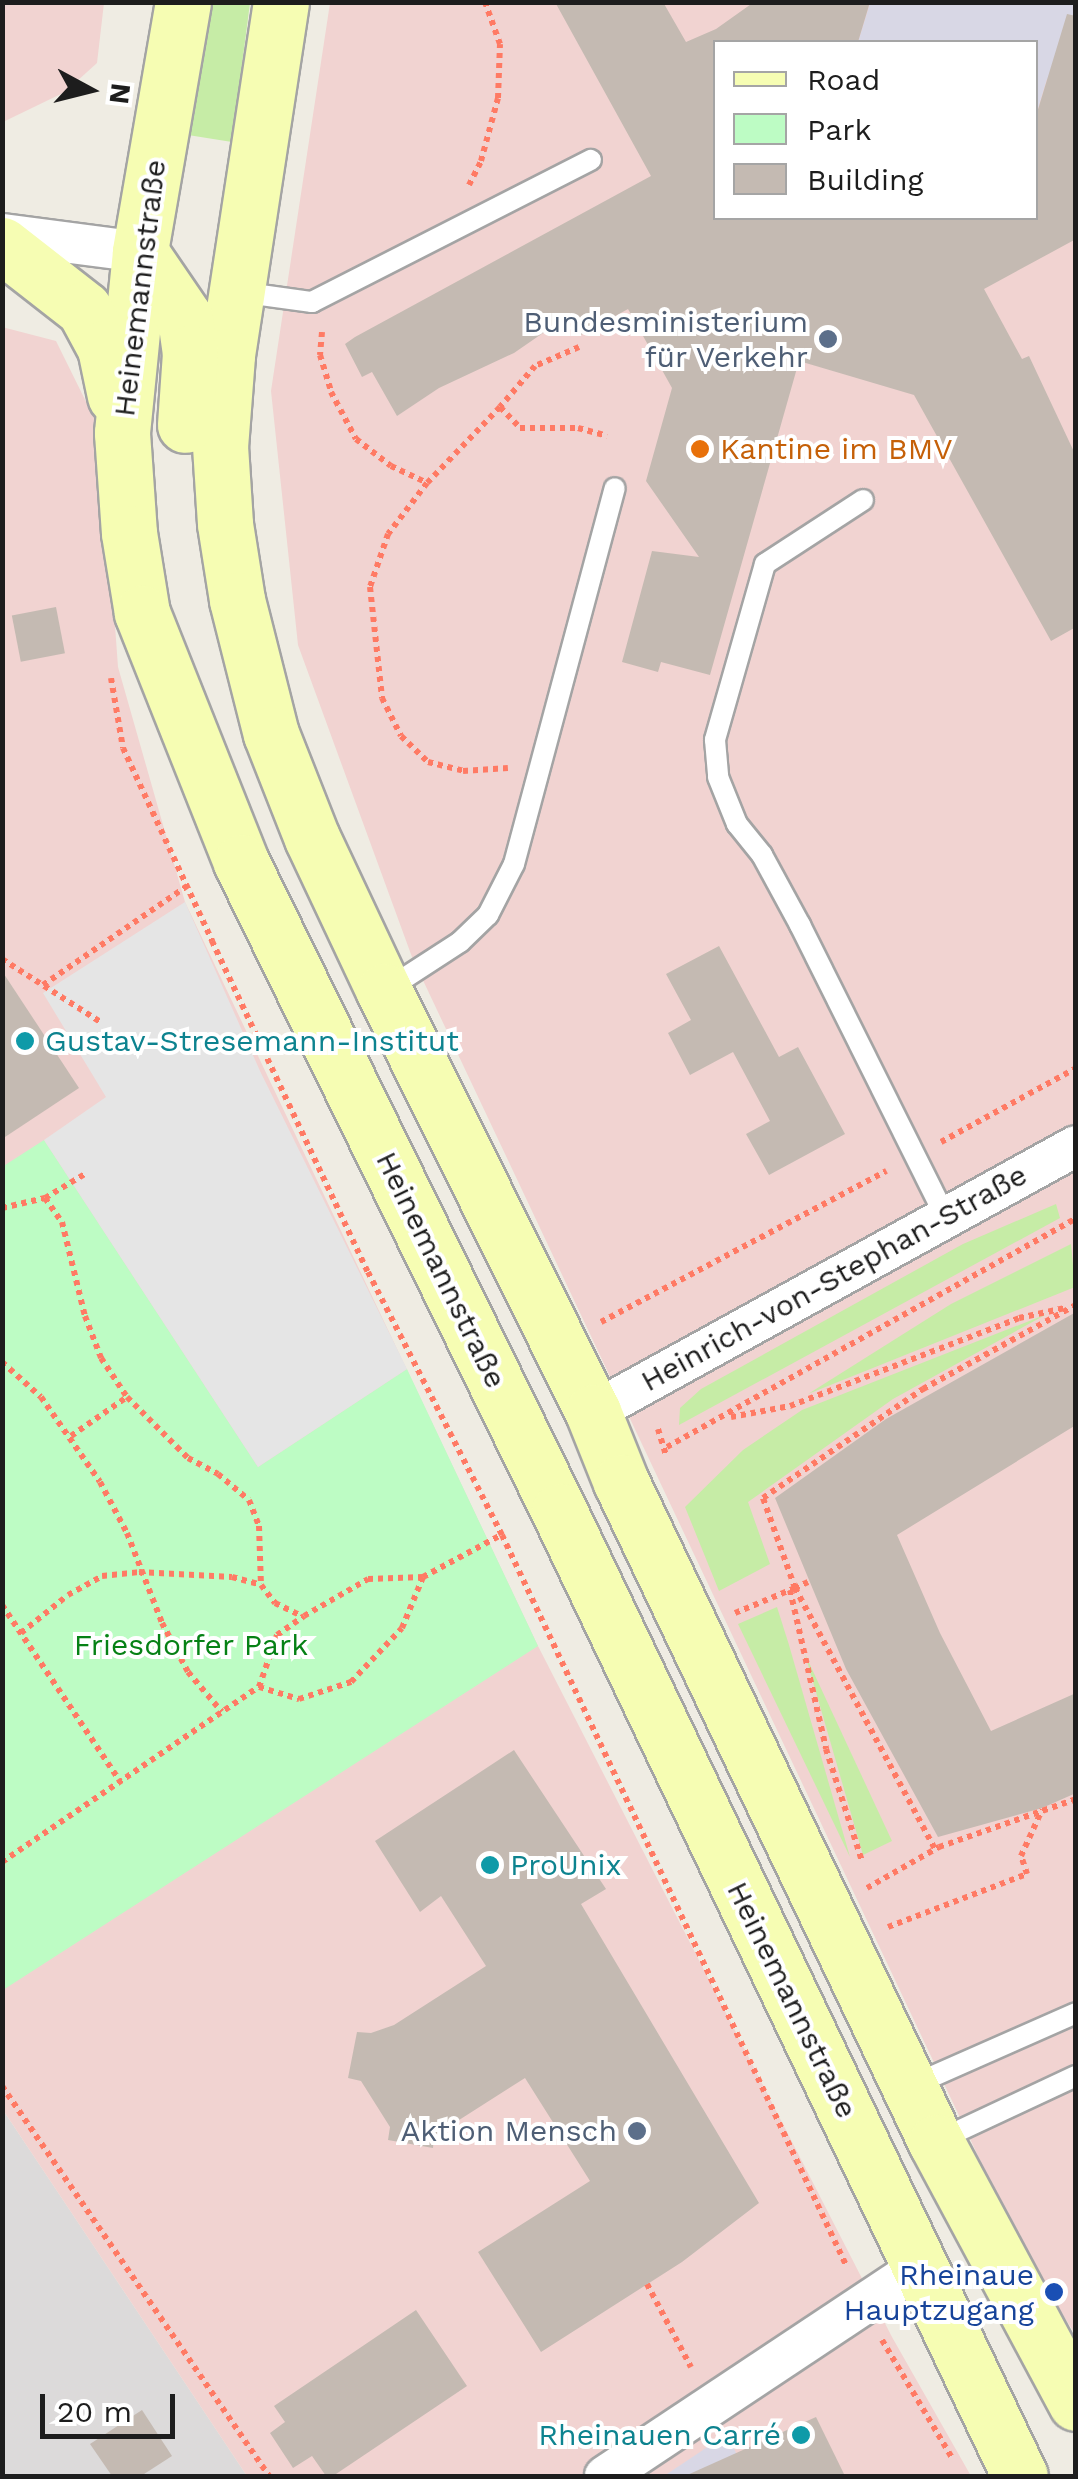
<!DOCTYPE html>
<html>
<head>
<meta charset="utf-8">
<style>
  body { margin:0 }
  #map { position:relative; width:1078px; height:2479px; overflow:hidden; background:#efece3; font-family:"Work Sans",sans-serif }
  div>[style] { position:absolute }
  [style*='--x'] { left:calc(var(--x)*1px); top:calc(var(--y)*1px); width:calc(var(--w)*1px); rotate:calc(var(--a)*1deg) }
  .residential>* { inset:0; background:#dcdada }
  .commercial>* { inset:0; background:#f1d3d1 }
  .grass>* { inset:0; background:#c6eca6 }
  .park>* { inset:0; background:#bdfcc4 }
  .parking>* { inset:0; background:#e5e5e5 }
  .plaza>* { inset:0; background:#d8d7e5 }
  .building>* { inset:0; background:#c4bab2; transform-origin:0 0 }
  .path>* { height:6px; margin-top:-3px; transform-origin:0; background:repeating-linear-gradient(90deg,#ff7a64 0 5px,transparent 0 10px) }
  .roads { filter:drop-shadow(2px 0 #a4a4a4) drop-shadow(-2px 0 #a4a4a4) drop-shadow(0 2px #a4a4a4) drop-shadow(0 -2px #a4a4a4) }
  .lane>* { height:20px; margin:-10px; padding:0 10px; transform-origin:10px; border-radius:10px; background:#fff }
  .street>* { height:40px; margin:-20px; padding:0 20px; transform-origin:20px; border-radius:20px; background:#fff }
  .secondary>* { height:55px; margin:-27.5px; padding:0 27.5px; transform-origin:27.5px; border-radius:27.5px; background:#f6fdb3 }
  .dots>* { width:28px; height:28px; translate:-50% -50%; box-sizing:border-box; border:5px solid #fff; border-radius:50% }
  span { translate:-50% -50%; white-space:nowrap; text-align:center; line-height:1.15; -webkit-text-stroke:8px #fff; paint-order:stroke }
  .street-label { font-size:30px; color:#1d1d1d }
  .service-label { font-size:30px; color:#4e5e75 }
  .right { translate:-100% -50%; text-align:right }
  .food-label { font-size:30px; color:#c56008 }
  .left { translate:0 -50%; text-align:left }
  .culture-label { font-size:30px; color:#0d838f }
  .park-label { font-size:30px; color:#068115 }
  .transit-label { font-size:30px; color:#164399 }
  .frame { position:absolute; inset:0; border:5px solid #1d1d1d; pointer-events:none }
  .legend { position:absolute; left:713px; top:40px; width:325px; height:180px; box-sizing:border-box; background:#fff; border:2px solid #a5a5a5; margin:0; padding:12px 18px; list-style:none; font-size:30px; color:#1d1d1d }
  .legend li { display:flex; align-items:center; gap:20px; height:50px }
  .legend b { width:50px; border:2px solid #a5a5a5 }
  .north { position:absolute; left:40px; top:40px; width:100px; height:100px; -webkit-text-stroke:8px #fff; paint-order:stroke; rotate:97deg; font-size:28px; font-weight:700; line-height:40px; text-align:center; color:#1d1d1d }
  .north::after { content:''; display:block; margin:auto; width:35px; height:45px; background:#1d1d1d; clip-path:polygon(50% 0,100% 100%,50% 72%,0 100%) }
  .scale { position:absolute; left:40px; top:2394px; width:135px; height:45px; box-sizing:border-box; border:5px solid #1d1d1d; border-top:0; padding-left:12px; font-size:30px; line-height:35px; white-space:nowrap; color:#1d1d1d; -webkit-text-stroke:8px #fff; paint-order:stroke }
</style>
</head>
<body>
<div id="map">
  <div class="residential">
    <i style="clip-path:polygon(3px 2110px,247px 2476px,3px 2476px)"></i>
  </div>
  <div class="commercial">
    <i style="clip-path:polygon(3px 2px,104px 3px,97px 63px,65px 92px,3px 122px)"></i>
    <i style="clip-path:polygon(evenodd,330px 3px,1075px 3px,1075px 2334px,1023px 2251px,412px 957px,298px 645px,271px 391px,330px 3px,716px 42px,1036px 42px,1036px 218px,716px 218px,716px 42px)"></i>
    <i style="clip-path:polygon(2px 327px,56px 341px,101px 432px,118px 667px,185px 902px,538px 1646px,892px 2337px,971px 2476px,247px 2476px,3px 2110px)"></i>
  </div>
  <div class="grass">
    <i style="clip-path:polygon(210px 3px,250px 3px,232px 142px,188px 135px)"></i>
    <i style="clip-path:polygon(1056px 1204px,1060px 1218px,679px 1425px,680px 1408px,701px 1389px,963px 1244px)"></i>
    <i style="clip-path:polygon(1071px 1244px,1075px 1287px,808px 1394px,951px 1304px)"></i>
    <i style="clip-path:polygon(1047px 1314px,893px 1399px,748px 1502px,770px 1564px,719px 1591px,685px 1507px,743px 1450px,802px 1410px)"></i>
    <i style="clip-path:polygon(777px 1607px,789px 1645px,850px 1857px,738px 1624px)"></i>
    <i style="clip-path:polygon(805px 1654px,892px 1841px,863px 1855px)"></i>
  </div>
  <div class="park">
    <i style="clip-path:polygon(44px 1140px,258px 1467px,407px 1369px,538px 1646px,3px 1990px,2px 1167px)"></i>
  </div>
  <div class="parking">
    <i style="clip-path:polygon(185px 902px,260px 1071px,407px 1369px,258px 1467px,44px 1140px,106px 1097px,43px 993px)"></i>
  </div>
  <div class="plaza">
    <i style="clip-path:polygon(870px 3px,1075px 3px,1075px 63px,1047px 79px,1037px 112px,1036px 42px,858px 42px)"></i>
    <i style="clip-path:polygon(727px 2434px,747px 2476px,664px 2476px)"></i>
  </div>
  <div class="building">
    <i style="clip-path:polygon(555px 2px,663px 2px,686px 42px,716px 29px,754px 2px,870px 2px,858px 42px,716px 42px,716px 218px,1036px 218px,1036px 116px,1067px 14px,1076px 16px,1076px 239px,984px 289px,1022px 359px,1029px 356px,1076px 456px,1076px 627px,1051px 641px,914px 395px,799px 361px,710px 675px,661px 662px,658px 672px,622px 662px,652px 551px,699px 557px,646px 481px,672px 388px,628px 309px,581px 335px,569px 315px,514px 353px,439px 388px,397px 416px,372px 372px,362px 377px,345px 344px,355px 337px,651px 176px)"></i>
    <i style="left:56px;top:607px;width:47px;height:45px;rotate:79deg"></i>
    <i style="clip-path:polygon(719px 946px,779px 1057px,798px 1047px,845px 1134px,769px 1175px,746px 1134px,770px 1121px,733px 1052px,690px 1075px,668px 1033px,691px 1020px,666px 974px)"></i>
    <i style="clip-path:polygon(2px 971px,79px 1088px,2px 1139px)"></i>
    <i style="clip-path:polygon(1076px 1312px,1076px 1425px,897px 1535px,940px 1633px,991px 1731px,1076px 1693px,1076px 1793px,1042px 1808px,938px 1837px,846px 1669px,775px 1498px,886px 1419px)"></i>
    <i style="clip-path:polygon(514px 1750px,606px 1889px,581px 1904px,759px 2203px,682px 2262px,541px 2352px,478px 2252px,590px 2181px,525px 2078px,434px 2136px,433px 2148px,388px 2140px,390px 2127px,361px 2081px,348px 2078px,357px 2032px,371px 2033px,394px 2025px,486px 1966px,441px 1896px,420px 1912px,375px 1841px)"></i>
    <i style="clip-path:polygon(416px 2310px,467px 2386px,333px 2476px,326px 2476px,312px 2456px,293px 2468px,270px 2433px,285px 2422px,274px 2406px)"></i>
    <i style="clip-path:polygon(142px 2410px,172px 2456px,141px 2476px,112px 2476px,90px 2444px)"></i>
    <i style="clip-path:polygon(816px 2417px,845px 2476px,685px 2476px)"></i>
  </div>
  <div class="path">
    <i style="--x:469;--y:185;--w:27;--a:-63"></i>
    <i style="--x:481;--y:161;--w:65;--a:-74.9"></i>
    <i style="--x:498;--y:98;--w:54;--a:-87.9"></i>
    <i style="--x:500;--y:44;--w:45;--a:-109.7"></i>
    <i style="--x:322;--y:332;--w:23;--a:95"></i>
    <i style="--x:320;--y:355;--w:39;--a:73"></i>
    <i style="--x:331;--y:392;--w:53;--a:62"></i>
    <i style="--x:356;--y:439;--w:44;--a:37.6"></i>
    <i style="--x:391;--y:466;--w:40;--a:25"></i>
    <i style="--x:579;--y:347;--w:48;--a:156.6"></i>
    <i style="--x:535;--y:366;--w:54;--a:130.5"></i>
    <i style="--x:500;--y:407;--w:29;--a:46"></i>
    <i style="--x:520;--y:428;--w:58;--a:0"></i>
    <i style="--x:578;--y:428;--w:30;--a:15"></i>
    <i style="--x:500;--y:407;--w:105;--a:133.8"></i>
    <i style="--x:427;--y:483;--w:64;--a:127.4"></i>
    <i style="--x:388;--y:534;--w:56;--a:108.8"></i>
    <i style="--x:370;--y:587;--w:112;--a:83.8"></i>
    <i style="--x:382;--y:698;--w:42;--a:63.4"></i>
    <i style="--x:401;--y:736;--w:37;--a:44"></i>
    <i style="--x:428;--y:762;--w:36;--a:14"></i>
    <i style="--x:463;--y:771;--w:45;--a:-3.8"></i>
    <i style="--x:111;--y:678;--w:71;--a:80.3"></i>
    <i style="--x:123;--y:748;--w:213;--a:65.2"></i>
    <i style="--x:212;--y:941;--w:366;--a:64.8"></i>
    <i style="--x:368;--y:1272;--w:295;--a:63"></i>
    <i style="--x:502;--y:1535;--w:807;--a:64.77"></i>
    <i style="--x:2;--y:959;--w:119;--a:32.6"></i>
    <i style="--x:43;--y:985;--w:175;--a:-34.5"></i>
    <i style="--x:941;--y:1142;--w:154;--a:-28.7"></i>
    <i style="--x:45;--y:1198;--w:29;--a:55"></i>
    <i style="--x:62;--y:1222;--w:97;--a:76.3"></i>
    <i style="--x:85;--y:1316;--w:45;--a:69.1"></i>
    <i style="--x:101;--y:1358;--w:47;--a:56.3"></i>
    <i style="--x:127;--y:1397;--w:86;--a:45"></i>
    <i style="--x:188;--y:1458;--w:34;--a:28"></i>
    <i style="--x:218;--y:1474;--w:40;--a:40"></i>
    <i style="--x:249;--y:1500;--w:28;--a:69"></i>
    <i style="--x:259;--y:1526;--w:59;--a:88.1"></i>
    <i style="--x:2;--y:1208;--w:44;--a:-13.1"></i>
    <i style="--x:45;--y:1198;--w:47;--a:-31"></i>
    <i style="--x:601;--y:1322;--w:323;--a:-27.9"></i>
    <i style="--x:2;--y:1362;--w:52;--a:41.9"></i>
    <i style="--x:41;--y:1397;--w:103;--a:55.2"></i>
    <i style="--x:100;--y:1482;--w:58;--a:62.1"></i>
    <i style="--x:127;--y:1533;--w:97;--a:68.7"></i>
    <i style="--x:162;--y:1623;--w:55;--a:62"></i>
    <i style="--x:188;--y:1672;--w:52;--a:49.6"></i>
    <i style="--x:731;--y:1417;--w:60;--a:-10.6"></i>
    <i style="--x:790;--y:1406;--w:245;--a:-21"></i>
    <i style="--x:1019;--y:1318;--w:47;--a:-12.3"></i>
    <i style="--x:658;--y:1429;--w:27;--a:73"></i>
    <i style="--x:71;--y:1436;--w:68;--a:-34.9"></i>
    <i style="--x:667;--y:1447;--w:469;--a:-29.2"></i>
    <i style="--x:808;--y:1582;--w:14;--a:155"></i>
    <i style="--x:795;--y:1588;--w:296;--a:61.8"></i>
    <i style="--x:790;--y:1590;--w:163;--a:77.2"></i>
    <i style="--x:826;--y:1749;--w:118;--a:72.2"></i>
    <i style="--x:2;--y:1605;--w:212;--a:56.2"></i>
    <i style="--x:735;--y:1613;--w:65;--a:-22.6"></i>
    <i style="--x:795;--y:1588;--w:96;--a:-109.6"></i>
    <i style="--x:763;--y:1498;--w:194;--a:-34.3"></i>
    <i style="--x:923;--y:1389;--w:175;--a:-28.8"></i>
    <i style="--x:21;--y:1633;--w:60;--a:-39"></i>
    <i style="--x:68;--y:1595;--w:39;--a:-29"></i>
    <i style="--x:102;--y:1576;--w:37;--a:-6"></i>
    <i style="--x:139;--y:1572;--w:93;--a:3.1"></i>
    <i style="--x:232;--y:1577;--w:30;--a:15"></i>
    <i style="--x:261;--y:1585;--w:23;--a:52"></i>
    <i style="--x:275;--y:1603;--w:30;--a:26"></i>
    <i style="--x:259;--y:1687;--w:42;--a:16.7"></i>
    <i style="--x:299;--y:1699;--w:55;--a:-18.1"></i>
    <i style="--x:351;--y:1682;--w:74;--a:-46.6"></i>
    <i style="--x:402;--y:1628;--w:55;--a:-67.6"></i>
    <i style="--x:2;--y:1862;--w:311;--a:-34.3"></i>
    <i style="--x:259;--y:1687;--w:55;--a:-70.9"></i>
    <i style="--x:277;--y:1635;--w:33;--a:-35"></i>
    <i style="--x:304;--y:1616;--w:74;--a:-30"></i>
    <i style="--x:368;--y:1579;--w:55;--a:-2.1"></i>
    <i style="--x:423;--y:1577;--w:91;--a:-28.3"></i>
    <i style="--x:867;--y:1888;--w:83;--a:-29.7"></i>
    <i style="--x:939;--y:1847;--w:145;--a:-19.3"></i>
    <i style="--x:888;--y:1927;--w:149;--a:-20.9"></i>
    <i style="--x:1027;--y:1874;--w:19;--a:-108"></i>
    <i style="--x:1021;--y:1856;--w:51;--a:-65.5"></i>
    <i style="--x:2;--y:2086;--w:473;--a:55.6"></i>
    <i style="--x:647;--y:2284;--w:94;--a:62.1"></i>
    <i style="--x:882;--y:2340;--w:137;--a:59.3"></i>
  </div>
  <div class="roads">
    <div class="lane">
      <i style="--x:239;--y:292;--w:74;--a:7.8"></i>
      <i style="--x:312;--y:302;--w:313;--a:-27"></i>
      <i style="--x:863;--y:500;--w:117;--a:146.9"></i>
      <i style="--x:765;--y:564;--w:183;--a:105.9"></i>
      <i style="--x:715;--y:740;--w:37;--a:85"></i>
      <i style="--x:718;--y:777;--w:51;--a:68"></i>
      <i style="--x:737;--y:824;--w:40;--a:51"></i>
      <i style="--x:762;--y:855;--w:80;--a:61.5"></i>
      <i style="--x:800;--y:925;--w:325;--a:63.5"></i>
      <i style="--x:386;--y:990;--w:88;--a:-33"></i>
      <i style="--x:460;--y:942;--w:39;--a:-44"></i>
      <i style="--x:488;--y:915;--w:57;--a:-63"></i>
      <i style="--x:514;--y:864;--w:389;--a:-75"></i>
      <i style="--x:913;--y:2085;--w:178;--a:-23.8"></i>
      <i style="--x:937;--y:2141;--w:153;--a:-25.1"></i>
    </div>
    <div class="street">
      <i style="--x:2;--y:234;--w:139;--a:7.4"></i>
      <i style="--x:593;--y:1412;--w:551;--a:-28.84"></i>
      <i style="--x:605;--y:2476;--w:381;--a:-33.6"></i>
    </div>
    <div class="secondary">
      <i style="--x:183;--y:2;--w:254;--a:99.8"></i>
      <i style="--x:140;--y:252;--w:182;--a:95.7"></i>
      <i style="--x:122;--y:433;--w:100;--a:86"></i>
      <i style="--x:129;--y:533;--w:81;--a:80.8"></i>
      <i style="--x:142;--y:613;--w:268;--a:68.3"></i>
      <i style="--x:241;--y:862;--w:723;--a:63.9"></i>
      <i style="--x:559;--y:1511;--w:1069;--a:64.47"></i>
      <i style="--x:281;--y:2;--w:358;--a:98.7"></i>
      <i style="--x:227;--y:356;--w:90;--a:94.4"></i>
      <i style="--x:220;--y:446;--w:78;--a:86.3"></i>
      <i style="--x:225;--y:524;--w:77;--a:81"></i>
      <i style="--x:237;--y:600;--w:138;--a:75.8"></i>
      <i style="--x:271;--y:734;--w:112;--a:68.5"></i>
      <i style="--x:312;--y:838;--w:169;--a:64.8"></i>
      <i style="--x:384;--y:991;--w:470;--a:63.6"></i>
      <i style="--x:593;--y:1412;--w:75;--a:68.2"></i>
      <i style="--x:621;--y:1482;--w:731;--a:64.49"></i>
      <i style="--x:936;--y:2142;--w:296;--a:61.8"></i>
      <i style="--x:2;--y:245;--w:104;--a:38"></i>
      <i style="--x:84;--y:309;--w:44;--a:61.7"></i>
      <i style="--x:105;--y:348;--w:49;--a:78.2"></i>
      <i style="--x:140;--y:252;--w:80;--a:55.7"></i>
      <i style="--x:185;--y:318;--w:35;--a:82"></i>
      <i style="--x:190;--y:353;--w:72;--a:94"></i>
    </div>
  </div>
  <div class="dots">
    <i style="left:828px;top:339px;background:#5c6f8a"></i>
    <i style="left:700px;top:449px;background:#e8710a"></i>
    <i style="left:25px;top:1041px;background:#0f9aa8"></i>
    <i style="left:490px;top:1865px;background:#0f9aa8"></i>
    <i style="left:637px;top:2131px;background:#5c6f8a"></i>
    <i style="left:1054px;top:2292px;background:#1a4fb4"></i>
    <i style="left:801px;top:2435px;background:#0f9aa8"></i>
  </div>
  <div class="street-label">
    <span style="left:140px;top:288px;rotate:-83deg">Heinemannstraße</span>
    <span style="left:441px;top:1270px;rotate:64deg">Heinemannstraße</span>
    <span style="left:834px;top:1278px;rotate:-29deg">Heinrich-von-Stephan-Straße</span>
    <span style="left:792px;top:2000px;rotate:64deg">Heinemannstraße</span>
  </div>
  <div class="service-label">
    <span class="right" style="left:808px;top:339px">Bundesministerium<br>für Verkehr</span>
    <span class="right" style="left:617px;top:2131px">Aktion Mensch</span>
  </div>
  <div class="food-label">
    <span class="left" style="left:720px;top:449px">Kantine im BMV</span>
  </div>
  <div class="culture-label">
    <span class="left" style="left:45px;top:1041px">Gustav-Stresemann-Institut</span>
    <span class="left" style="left:510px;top:1865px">ProUnix</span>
    <span class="right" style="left:781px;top:2435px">Rheinauen Carré</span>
  </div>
  <div class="park-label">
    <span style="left:191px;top:1645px">Friesdorfer Park</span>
  </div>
  <div class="transit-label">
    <span class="right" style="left:1034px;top:2292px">Rheinaue<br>Hauptzugang</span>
  </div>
  <div class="frame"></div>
  <ul class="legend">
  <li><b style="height:12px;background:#f6fdb3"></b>Road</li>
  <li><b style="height:28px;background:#bdfcc4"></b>Park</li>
  <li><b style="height:28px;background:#c4bab2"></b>Building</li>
  </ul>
  <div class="north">N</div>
  <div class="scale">20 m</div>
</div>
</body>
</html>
